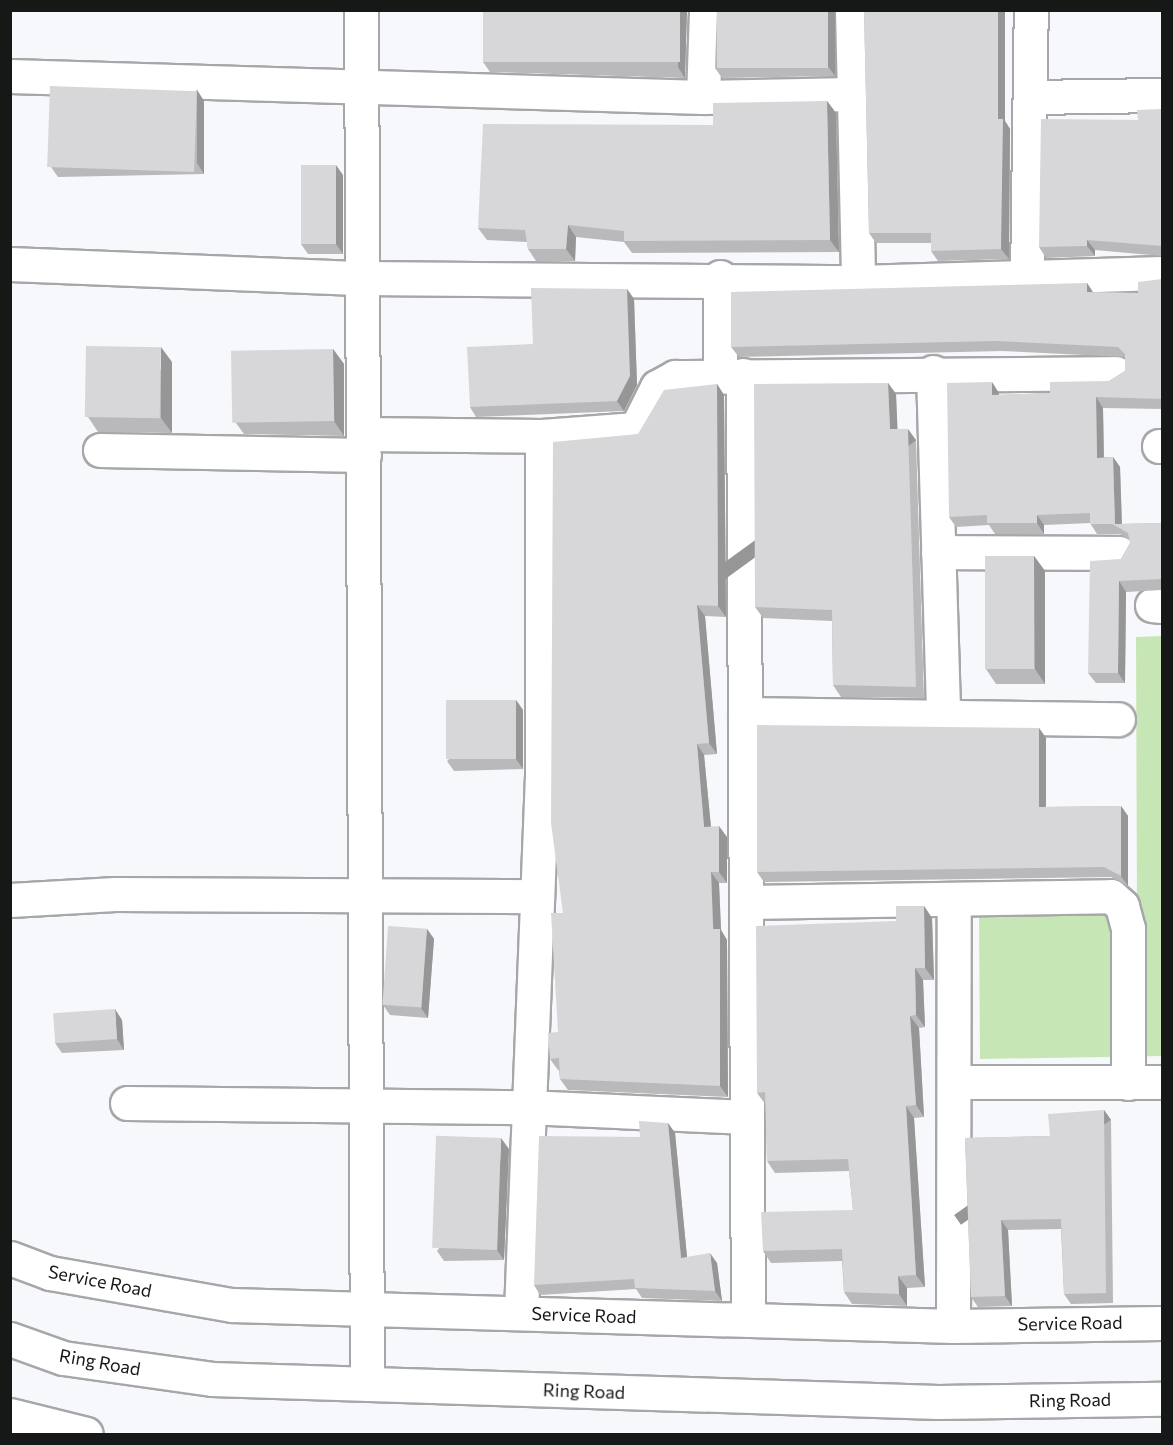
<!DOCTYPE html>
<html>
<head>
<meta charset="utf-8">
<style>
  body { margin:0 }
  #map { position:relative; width:1173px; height:1445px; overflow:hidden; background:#f7f8fb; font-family:Commissioner,sans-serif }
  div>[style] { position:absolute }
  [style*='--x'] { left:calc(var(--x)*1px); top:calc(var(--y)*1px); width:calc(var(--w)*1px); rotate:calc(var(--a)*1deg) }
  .green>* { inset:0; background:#c7e6b5 }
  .roads { filter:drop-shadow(2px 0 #a6a7a9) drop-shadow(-2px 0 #a6a7a9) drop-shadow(0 2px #a6a7a9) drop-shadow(0 -2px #a6a7a9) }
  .minor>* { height:33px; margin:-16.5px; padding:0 16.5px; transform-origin:16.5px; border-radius:16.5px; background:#fff }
  .secondary>* { height:33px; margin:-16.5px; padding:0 16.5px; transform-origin:16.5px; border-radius:16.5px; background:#fff }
  .wall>* { inset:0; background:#b9b8ba }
  .shaded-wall>* { inset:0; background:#969697; transform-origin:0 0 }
  .building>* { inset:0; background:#d7d6d8; transform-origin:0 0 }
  span { translate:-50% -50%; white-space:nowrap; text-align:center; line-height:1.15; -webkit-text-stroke:4.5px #fff; paint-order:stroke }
  .street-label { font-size:18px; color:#161717 }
  .frame { position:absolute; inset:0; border:12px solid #161717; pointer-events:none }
</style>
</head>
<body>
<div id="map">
  <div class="green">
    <i style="clip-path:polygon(1162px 636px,1162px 1056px,980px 1059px,979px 914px,1137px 913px,1136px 637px)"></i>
  </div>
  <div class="roads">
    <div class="minor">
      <i style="--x:361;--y:10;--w:1374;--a:89.75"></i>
      <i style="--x:852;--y:10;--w:272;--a:88.7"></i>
      <i style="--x:10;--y:76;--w:693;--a:1.74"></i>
      <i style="--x:703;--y:97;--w:149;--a:-1.2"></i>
      <i style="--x:703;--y:97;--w:87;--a:-88"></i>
      <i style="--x:1032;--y:97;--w:130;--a:-0.9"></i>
      <i style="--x:10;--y:264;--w:353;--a:2.3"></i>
      <i style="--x:363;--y:278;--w:495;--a:0.5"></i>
      <i style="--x:858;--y:282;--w:304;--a:-1.7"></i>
      <i style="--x:720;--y:277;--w:99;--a:90"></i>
      <i style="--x:1027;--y:280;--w:270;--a:-89.2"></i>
      <i style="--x:933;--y:372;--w:345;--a:88.3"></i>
      <i style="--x:743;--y:375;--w:945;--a:89.7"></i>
      <i style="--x:363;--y:434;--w:179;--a:0.6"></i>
      <i style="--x:542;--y:436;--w:339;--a:90"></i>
      <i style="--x:542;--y:775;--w:538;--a:92.24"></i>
      <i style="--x:542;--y:436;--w:94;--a:-4.3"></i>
      <i style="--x:636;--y:429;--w:47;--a:-63.4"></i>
      <i style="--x:657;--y:387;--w:21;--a:-29"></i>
      <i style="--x:675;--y:377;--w:441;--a:-0.5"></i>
      <i style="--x:1159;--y:446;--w:3;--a:0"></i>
      <i style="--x:100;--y:450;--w:264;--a:1.1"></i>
      <i style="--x:938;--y:552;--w:181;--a:0.3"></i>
      <i style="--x:1152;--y:605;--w:10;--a:6"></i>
      <i style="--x:745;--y:714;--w:373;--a:0.8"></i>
      <i style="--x:10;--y:900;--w:105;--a:-3.3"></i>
      <i style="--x:115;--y:894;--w:421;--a:0.3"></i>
      <i style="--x:746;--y:902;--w:365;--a:-0.9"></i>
      <i style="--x:1111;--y:896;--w:15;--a:42"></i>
      <i style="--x:1122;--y:906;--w:23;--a:75"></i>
      <i style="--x:1128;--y:928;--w:155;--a:90"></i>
      <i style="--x:954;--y:1082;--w:208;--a:0"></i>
      <i style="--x:127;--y:1103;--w:399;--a:0.6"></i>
      <i style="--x:526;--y:1107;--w:221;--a:2.6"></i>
      <i style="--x:10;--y:1258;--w:43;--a:20.6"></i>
      <i style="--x:50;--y:1273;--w:185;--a:10"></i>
      <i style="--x:232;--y:1305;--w:721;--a:1.67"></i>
      <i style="--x:953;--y:1326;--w:209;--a:-0.8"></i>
      <i style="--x:953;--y:1326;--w:427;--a:-89.9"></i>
    </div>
    <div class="secondary">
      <i style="--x:10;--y:1339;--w:56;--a:19.7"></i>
      <i style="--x:63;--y:1358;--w:150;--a:8"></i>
      <i style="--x:212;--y:1379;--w:726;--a:1.81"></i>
      <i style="--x:938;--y:1402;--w:224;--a:-0.8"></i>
      <i style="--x:10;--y:1415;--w:78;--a:14"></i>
    </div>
  </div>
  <div class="wall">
    <i style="clip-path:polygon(483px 10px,687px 10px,685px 78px,490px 72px,483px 62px)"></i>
    <i style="clip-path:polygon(717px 10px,835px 10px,835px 76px,722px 78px,715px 68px)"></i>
    <i style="clip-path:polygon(864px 10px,1005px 10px,1005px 121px,1010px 129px,1009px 259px,938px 261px,931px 251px,931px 243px,876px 243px,869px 233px)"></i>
    <i style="clip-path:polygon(197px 90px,204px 101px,204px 174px,58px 177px,51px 167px)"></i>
    <i style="clip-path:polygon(827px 101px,836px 113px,839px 252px,632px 253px,624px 242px,576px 237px,575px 261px,536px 261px,528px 249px,527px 242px,487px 240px,478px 228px)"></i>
    <i style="clip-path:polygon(1162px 109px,1162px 256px,1095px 250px,1095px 256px,1046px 258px,1039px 247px,1138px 120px)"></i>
    <i style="clip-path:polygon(343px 175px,343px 254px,308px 254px,301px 244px)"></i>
    <i style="clip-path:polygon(1162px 279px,1162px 409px,1103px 408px,1104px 457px,1113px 457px,1120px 467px,1122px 524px,1162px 523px,1162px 590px,1126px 592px,1125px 683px,1096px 683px,1088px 673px,1121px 559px,1130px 543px,1130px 540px,1120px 534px,1097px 534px,1090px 523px,1044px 525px,1044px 534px,995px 534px,989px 525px,956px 527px,949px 517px,999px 393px,999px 395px,1050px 393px,1109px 381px,1125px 371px,1125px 357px,1003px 351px,739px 357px,731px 347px,1087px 283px,1093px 292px,1138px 293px)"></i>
    <i style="clip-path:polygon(627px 289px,634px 299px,637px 385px,624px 411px,476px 417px,470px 407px,533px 344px)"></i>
    <i style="clip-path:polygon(333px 349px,344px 364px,344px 436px,244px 434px,233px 419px)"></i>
    <i style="clip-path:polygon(172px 362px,172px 433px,98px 432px,88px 417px)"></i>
    <i style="clip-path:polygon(888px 383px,896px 394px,897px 429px,916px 440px,924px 698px,841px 697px,833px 685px,832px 621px,763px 618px,755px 607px)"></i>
    <i style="clip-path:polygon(717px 384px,724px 395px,726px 617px,705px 616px,717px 754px,704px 755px,711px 827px,727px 837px,727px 883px,719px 883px,721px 930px,727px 940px,728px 1097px,568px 1090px,560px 1079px,559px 1070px,558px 1070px,550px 1059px,558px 1032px,563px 913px,638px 434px)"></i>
    <i style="clip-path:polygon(1034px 556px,1045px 571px,1045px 684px,996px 684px,986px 669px)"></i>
    <i style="clip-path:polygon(516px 700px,523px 710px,523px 769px,454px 771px,447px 761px)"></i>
    <i style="clip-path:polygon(1039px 728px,1046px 738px,1046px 807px,1121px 806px,1128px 816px,1128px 886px,1111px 877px,764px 882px,757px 872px)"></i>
    <i style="clip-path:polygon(924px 906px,932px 918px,934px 980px,923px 980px,925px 1027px,919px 1028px,924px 1117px,914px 1118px,925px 1287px,907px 1288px,907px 1306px,852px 1304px,844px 1292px,842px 1261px,771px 1263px,763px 1251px,853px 1210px,849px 1171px,775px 1173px,767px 1161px,766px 1105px,757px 1093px)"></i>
    <i style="clip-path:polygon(427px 929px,434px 939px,428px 1018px,390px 1015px,383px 1005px)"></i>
    <i style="clip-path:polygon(122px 1020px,124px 1050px,62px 1053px,55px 1043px)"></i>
    <i style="clip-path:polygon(1104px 1110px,1111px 1120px,1113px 1303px,1071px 1304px,1064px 1294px,1061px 1229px,1008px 1230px,1012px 1306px,978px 1307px,971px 1297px,965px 1138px,1050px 1136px)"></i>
    <i style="clip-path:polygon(668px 1123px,675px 1133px,687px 1257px,717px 1263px,722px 1301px,642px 1298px,636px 1289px,540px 1295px,534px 1285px,640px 1137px)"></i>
    <i style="clip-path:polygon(509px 1149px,504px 1260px,444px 1261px,437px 1251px)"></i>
  </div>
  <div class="shaded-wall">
    <i style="clip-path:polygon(680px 10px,687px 10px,685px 78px,678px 67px)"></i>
    <i style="clip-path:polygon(828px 10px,835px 10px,835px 76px,827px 65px)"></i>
    <i style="clip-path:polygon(998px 10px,1005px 10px,1005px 121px,1010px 129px,1009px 259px,1001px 249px,998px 119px)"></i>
    <i style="clip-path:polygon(197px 90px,204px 101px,204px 174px,197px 163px)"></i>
    <i style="clip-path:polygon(827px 101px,836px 113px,839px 252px,830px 240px)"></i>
    <i style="clip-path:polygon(336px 165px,343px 175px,343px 254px,336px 244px)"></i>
    <i style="clip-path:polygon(568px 225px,576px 237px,575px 261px,566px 249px)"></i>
    <i style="clip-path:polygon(1087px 240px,1095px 250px,1095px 256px,1087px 246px)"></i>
    <i style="clip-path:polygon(1087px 283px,1094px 294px,1087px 292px)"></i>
    <i style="clip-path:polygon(627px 289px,634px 299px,637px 385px,624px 411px,617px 401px)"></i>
    <i style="clip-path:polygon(161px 347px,172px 362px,172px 433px,161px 418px)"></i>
    <i style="clip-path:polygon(333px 349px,344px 364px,344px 436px,334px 421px)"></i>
    <i style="clip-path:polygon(992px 382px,999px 393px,999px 406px,992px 395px)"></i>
    <i style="clip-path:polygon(888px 383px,896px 394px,898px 440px,890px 429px)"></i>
    <i style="clip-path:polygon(717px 384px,724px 395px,726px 617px,718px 606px)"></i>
    <i style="clip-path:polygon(1096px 397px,1103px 408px,1104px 468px,1097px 458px)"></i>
    <i style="left:908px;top:429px;width:14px;height:258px;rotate:54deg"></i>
    <i style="clip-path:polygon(1113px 457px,1120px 467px,1122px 530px,1115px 524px)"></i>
    <i style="clip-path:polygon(1037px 515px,1044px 525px,1044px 534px,1037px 523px)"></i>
    <i style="clip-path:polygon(1034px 556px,1045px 571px,1045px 684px,1035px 669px)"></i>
    <i style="clip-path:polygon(1119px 581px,1126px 592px,1125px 683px,1118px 673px)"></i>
    <i style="clip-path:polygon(697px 605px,705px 616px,717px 754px,709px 743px)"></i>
    <i style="clip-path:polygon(516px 700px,523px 710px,523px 769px,516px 759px)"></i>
    <i style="clip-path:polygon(1039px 728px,1046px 738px,1046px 817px,1039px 807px)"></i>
    <i style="clip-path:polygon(697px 744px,704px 755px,712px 838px,704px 827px)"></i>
    <i style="clip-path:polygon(1121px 806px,1128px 816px,1128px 886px,1121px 876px)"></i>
    <i style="clip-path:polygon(719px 826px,727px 837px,727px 883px,719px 872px)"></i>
    <i style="clip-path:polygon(711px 872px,719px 883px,721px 930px,727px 940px,728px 1097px,720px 1086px)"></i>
    <i style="clip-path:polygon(924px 906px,932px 918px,934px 980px,925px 968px)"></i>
    <i style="clip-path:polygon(427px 929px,434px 939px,428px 1018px,421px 1008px)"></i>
    <i style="clip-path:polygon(915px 968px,923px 980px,925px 1027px,916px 1015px)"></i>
    <i style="clip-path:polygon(115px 1009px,122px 1020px,124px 1050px,117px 1039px)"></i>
    <i style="clip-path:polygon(910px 1016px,919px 1028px,924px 1117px,916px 1105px)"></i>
    <i style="clip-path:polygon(906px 1106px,914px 1118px,925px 1287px,916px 1275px)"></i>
    <i style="left:1104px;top:1110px;width:12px;height:183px;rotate:55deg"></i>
    <i style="clip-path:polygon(668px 1123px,675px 1133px,688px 1267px,681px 1258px)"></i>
    <i style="clip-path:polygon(501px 1138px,509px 1149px,504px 1260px,497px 1250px)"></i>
    <i style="clip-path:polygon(1001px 1220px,1008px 1230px,1012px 1306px,1005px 1296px)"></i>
    <i style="clip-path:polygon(710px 1253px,717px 1263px,722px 1301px,715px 1291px)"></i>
    <i style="clip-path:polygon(898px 1276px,907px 1288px,907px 1306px,899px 1294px)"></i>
  </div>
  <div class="building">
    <i style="left:483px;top:10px;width:197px;height:52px"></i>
    <i style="left:717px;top:10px;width:111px;height:58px"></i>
    <i style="clip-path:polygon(864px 10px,998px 10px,998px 119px,1003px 119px,1001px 249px,931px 251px,931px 233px,869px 233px)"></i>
    <i style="left:50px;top:86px;width:147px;height:81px;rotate:2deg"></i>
    <i style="clip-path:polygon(827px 101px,830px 240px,624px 241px,624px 231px,568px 225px,566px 249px,528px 249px,525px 230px,478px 228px,483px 124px,713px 125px,713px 103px)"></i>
    <i style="clip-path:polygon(1162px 109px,1162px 246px,1087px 240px,1087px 246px,1039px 247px,1041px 119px,1138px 120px,1137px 110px)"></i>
    <i style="left:301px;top:165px;width:35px;height:79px"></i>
    <i style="clip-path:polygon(1162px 279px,1162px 399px,1096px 397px,1097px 458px,1113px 457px,1115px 524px,1162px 523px,1162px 579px,1119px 581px,1118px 673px,1088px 673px,1090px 561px,1121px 559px,1130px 543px,1128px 533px,1112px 524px,1090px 524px,1090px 513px,1037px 515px,1037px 523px,987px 523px,987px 515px,949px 517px,947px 383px,992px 382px,992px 395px,1050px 393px,1050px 382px,1109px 381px,1125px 371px,1125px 354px,1118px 347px,996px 341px,731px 347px,731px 292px,1087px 283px,1087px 292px,1138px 293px,1138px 282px)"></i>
    <i style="clip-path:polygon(531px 288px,627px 289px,630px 376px,617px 401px,470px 407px,467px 347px,533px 344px)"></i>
    <i style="left:86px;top:346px;width:75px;height:71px;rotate:1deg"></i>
    <i style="left:333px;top:349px;width:72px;height:102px;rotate:89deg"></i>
    <i style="clip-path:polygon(888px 383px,890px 429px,908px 429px,916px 687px,833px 685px,832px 610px,755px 607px,754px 384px)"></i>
    <i style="clip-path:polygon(717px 384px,718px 606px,697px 605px,709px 743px,697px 744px,704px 827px,719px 826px,719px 872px,711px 872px,713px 929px,720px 929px,720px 1086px,560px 1079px,559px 1058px,550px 1059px,548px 1033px,558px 1032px,551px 913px,563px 913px,551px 823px,553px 442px,638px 434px,664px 390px)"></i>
    <i style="left:985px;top:556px;width:49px;height:113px"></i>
    <i style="left:516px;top:700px;width:59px;height:70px;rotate:90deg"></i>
    <i style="clip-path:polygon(757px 725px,1039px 728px,1039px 807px,1121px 806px,1121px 876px,1104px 867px,757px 872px)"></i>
    <i style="clip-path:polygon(896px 906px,924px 906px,925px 968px,915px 968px,916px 1015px,910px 1016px,916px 1105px,906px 1106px,916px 1275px,898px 1276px,899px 1294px,844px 1292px,842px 1249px,763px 1251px,761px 1212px,853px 1210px,848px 1159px,767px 1161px,765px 1092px,757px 1093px,756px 926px,896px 921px)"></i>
    <i style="left:388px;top:926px;width:39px;height:79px;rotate:4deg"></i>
    <i style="left:115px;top:1009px;width:30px;height:62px;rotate:86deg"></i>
    <i style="clip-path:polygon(1104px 1110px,1106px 1293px,1064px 1294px,1061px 1219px,1001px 1220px,1005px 1296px,971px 1297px,965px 1138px,1050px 1136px,1048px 1114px)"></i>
    <i style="clip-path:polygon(639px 1121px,668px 1123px,681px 1258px,710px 1253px,715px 1291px,635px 1288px,634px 1279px,534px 1285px,539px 1136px,640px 1137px)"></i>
    <i style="left:501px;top:1138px;width:112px;height:65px;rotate:92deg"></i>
  </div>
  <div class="street-label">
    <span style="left:100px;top:1281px;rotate:11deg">Service Road</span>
    <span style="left:584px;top:1315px;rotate:2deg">Service Road</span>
    <span style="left:1070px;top:1323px;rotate:-1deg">Service Road</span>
    <span style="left:100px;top:1362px;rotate:10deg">Ring Road</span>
    <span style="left:584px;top:1391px;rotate:2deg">Ring Road</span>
    <span style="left:1070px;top:1400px;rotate:-1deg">Ring Road</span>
  </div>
  <div class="frame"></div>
</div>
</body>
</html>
